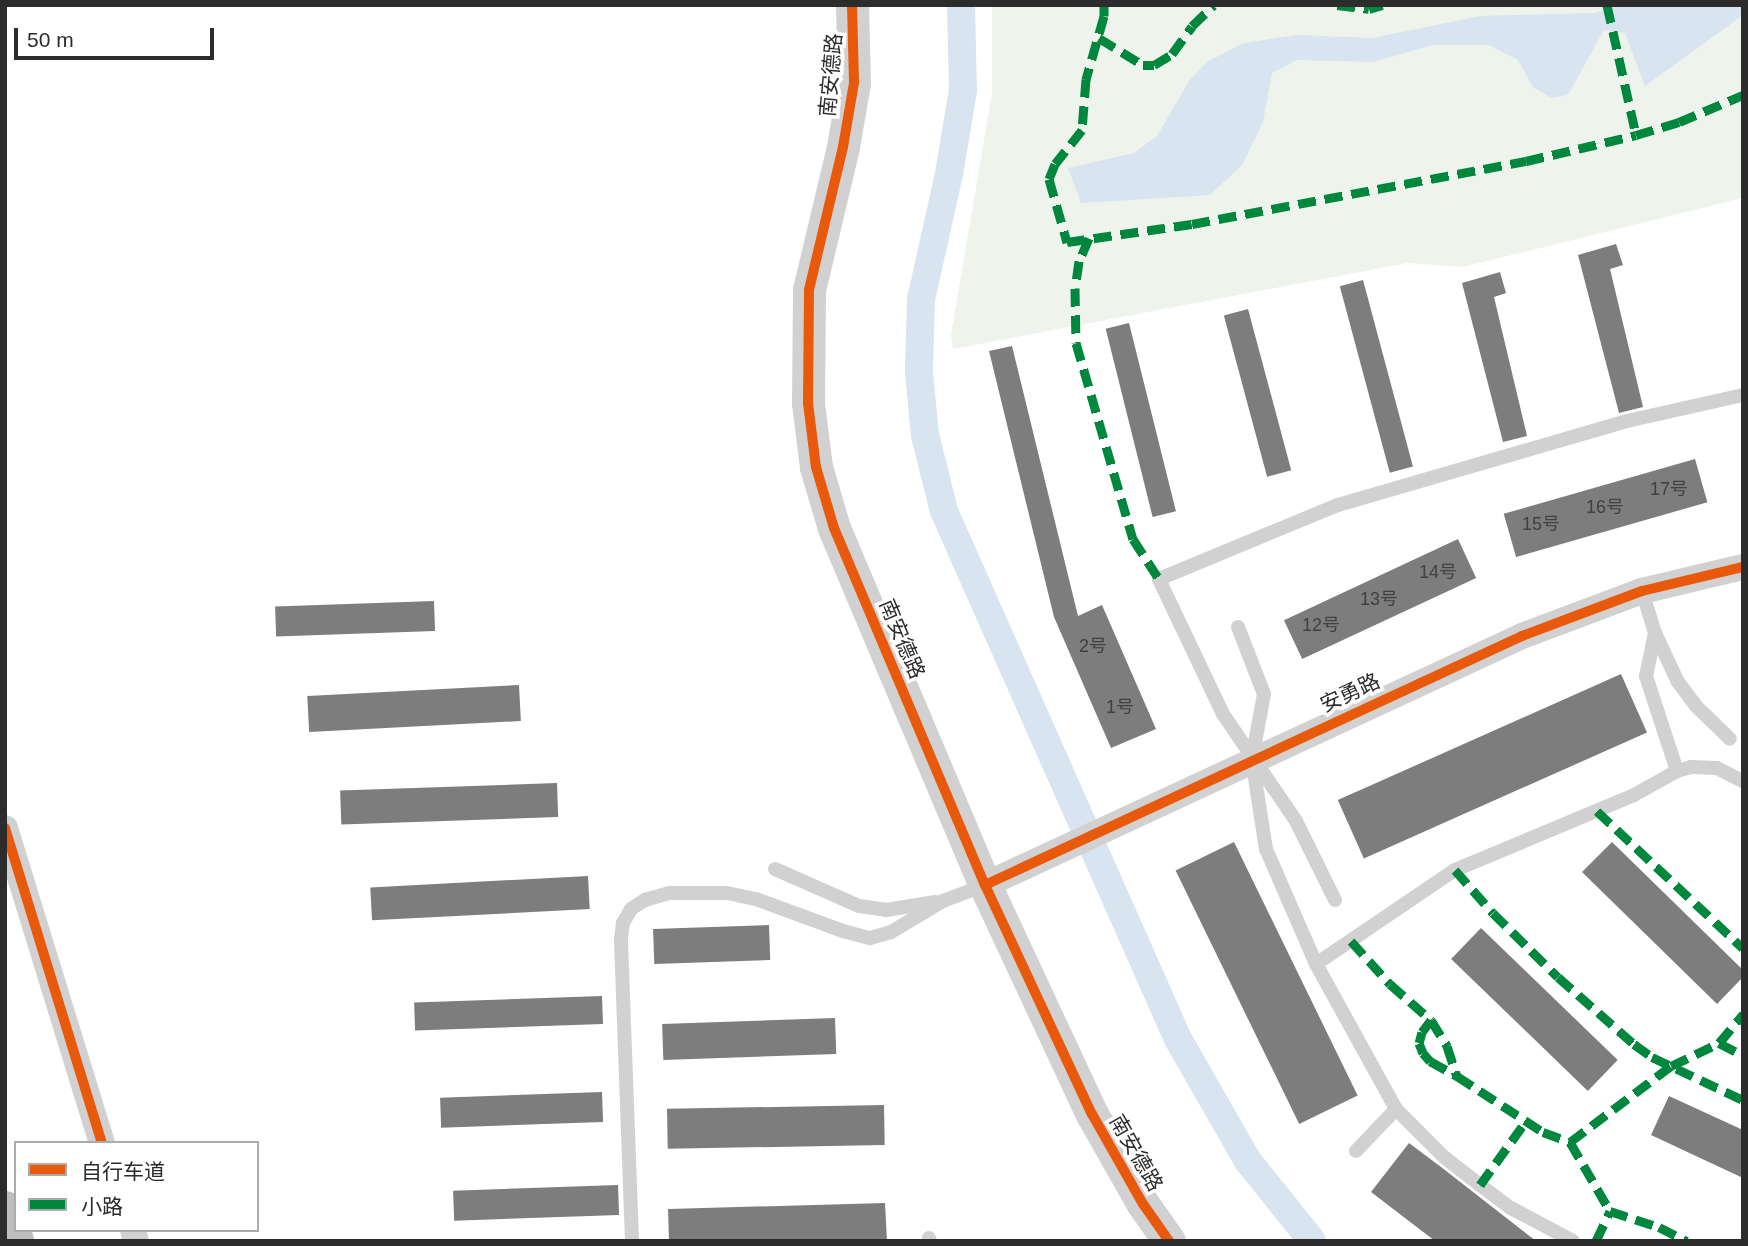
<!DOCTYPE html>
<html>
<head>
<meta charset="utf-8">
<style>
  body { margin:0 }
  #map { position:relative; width:1748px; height:1246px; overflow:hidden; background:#fff; font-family:Arial,"Noto Sans SC",sans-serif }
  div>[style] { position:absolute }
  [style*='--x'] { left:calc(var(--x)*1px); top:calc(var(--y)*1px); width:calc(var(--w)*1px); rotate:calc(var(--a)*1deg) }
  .green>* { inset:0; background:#eef3eb }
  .water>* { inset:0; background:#d8e4ef }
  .canal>* { height:28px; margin:-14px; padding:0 14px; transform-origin:14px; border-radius:14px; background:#d8e4ef }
  .building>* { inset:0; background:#7d7d7d; transform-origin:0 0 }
  .service>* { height:14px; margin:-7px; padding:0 7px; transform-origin:7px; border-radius:7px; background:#d1d1d1 }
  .minor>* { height:26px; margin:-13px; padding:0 13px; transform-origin:13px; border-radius:13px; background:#d1d1d1 }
  .tertiary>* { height:33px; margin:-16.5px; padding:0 16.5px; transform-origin:16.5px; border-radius:16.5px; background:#d1d1d1 }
  .motorway>* { height:38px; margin:-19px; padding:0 19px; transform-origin:19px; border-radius:19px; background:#bebebe }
  .quiet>* { height:9px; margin-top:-4.5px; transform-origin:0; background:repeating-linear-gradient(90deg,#00873e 0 18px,transparent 0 27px) }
  .cycleway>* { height:10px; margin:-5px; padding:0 5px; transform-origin:5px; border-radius:5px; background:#e8590c }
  span { translate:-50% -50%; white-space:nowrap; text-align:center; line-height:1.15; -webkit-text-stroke:7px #fff; paint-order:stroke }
  .number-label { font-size:18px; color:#404040 }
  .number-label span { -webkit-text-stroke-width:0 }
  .street-label { font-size:21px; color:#2c2c2c }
  .frame { position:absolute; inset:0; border:7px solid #2c2c2c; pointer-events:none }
  .legend { position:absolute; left:14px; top:1141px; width:245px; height:91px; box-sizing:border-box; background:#fff; border:2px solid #ababab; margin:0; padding:9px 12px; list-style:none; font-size:21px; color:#2c2c2c }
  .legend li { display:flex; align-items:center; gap:14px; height:35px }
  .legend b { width:35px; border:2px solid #ababab }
  .scale { position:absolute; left:14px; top:28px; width:200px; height:32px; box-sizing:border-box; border:4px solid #2c2c2c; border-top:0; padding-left:9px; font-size:21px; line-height:24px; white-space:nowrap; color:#2c2c2c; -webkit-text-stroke:5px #fff; paint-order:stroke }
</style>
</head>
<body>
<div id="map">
  <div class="green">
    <i style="clip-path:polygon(992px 5px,1743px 5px,1743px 198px,1463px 267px,1407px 263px,953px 349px,951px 335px,992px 93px)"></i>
  </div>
  <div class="water">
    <i style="clip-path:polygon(1616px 5px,1743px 5px,1743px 15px,1645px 86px,1625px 33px,1604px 30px,1568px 95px,1551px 98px,1533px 87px,1518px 60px,1489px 45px,1433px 45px,1372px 62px,1297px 60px,1272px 73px,1263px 122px,1242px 165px,1210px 195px,1081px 203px,1068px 168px,1134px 153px,1157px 136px,1189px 81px,1207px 62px,1244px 43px,1297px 35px,1372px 38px,1481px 16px,1595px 13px)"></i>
  </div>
  <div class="canal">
    <i style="--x:961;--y:5;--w:85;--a:88.7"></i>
    <i style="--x:963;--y:90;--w:85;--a:99.5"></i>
    <i style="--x:949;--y:174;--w:128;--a:102.6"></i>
    <i style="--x:921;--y:299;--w:73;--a:91.6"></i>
    <i style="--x:919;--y:372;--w:63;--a:84.6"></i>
    <i style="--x:925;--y:435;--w:78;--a:76"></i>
    <i style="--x:944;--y:511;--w:578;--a:66.1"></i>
    <i style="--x:1178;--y:1039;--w:141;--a:60.2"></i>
    <i style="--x:1248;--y:1161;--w:102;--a:51.3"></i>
  </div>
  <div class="building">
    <i style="clip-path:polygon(1616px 244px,1623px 265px,1610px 269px,1643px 407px,1619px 413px,1578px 255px)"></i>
    <i style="clip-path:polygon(1500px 272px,1506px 293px,1494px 297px,1527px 436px,1503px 442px,1462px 283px)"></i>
    <i style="left:1363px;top:280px;width:193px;height:24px;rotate:75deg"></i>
    <i style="left:1248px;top:309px;width:167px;height:25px;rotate:75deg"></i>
    <i style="left:1129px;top:323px;width:194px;height:24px;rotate:76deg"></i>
    <i style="clip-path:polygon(1012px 346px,1078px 616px,1102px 605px,1156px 729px,1111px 748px,1054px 617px,989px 351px)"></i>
    <i style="left:1695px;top:459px;width:45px;height:199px;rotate:74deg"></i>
    <i style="left:1458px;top:539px;width:43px;height:192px;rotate:65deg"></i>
    <i style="left:434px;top:601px;width:30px;height:159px;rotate:88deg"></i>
    <i style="left:1621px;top:674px;width:64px;height:310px;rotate:66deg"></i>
    <i style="left:519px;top:685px;width:36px;height:212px;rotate:87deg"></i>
    <i style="left:557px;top:783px;width:34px;height:217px;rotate:88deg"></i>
    <i style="left:1234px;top:842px;width:282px;height:65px;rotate:64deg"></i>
    <i style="clip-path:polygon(1612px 842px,1743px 970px,1743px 977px,1717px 1004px,1582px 872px)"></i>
    <i style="left:588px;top:876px;width:33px;height:218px;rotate:87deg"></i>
    <i style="left:769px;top:925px;width:35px;height:116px;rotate:88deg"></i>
    <i style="left:1481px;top:928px;width:190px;height:43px;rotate:44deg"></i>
    <i style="left:602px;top:996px;width:28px;height:188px;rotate:88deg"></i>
    <i style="left:835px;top:1018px;width:36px;height:173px;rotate:88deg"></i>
    <i style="left:602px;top:1092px;width:30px;height:162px;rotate:88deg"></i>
    <i style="clip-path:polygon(1669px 1096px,1743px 1130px,1743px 1178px,1651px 1135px)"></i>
    <i style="left:884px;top:1105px;width:40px;height:217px;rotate:89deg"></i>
    <i style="clip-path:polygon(1409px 1143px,1441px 1167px,1536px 1241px,1435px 1241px,1371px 1192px)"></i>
    <i style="left:618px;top:1185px;width:30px;height:165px;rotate:88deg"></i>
    <i style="clip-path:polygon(885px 1203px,887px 1241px,669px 1241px,668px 1209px)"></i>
  </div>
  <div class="service">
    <i style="--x:1642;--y:591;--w:44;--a:72.8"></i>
    <i style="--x:1655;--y:633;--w:54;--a:64.9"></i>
    <i style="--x:1678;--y:682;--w:30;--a:53"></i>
    <i style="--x:1696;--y:706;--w:47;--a:44.1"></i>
    <i style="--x:1238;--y:627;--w:72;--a:68.8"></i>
    <i style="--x:1264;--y:694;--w:66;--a:100.5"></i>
    <i style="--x:1252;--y:759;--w:91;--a:81.2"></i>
    <i style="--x:1266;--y:849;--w:125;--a:66.5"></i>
    <i style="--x:1316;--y:964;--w:166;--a:61.1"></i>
    <i style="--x:1396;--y:1109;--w:68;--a:45"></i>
    <i style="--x:1444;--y:1157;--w:46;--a:37.9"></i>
    <i style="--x:1480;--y:1185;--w:39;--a:37"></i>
    <i style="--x:1511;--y:1208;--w:70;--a:28"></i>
    <i style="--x:1655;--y:633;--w:44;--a:101.8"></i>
    <i style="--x:1646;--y:676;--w:100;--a:71.9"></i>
    <i style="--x:775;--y:869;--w:92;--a:23.8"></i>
    <i style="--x:859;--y:906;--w:27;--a:8"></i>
    <i style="--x:886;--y:910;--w:50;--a:-9.3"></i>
    <i style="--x:1335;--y:900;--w:88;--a:-116.3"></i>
    <i style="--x:1296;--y:821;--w:130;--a:-124.3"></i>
    <i style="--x:1223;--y:714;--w:149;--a:-115.4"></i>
    <i style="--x:1159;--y:579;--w:194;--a:-22.5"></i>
    <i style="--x:1338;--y:505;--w:301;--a:-16.2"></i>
    <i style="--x:1627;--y:421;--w:119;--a:-12.6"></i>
    <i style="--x:1316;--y:964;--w:168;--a:-34.1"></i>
    <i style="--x:1455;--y:870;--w:194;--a:-22.7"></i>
    <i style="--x:1634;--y:795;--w:49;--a:-29.2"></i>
    <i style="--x:1677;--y:771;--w:15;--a:-16"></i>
    <i style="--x:1691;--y:767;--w:26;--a:2"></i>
    <i style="--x:1717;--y:768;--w:29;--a:27"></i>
    <i style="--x:1356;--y:1151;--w:58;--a:-46.4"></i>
    <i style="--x:929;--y:1238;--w:3;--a:72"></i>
    <i style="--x:632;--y:1241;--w:302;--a:-92.1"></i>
    <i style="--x:621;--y:939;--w:16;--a:-83"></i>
    <i style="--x:623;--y:923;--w:16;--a:-60"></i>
    <i style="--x:631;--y:909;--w:17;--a:-33"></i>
    <i style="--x:645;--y:900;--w:26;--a:-16"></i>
    <i style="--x:670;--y:893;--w:57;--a:0"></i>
    <i style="--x:727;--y:893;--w:30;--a:12"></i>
    <i style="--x:756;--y:899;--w:93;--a:20.2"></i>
    <i style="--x:843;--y:931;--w:28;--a:15"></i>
    <i style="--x:870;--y:938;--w:22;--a:-16"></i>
    <i style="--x:891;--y:932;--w:61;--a:-30.8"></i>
    <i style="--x:943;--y:901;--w:45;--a:-20.9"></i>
  </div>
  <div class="minor">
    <i style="--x:5;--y:828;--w:330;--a:72.9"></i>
    <i style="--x:985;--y:885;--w:592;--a:-24.88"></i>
    <i style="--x:1522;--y:636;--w:128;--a:-20.6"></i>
    <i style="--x:1642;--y:591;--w:104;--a:-13.4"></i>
    <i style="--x:133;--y:1230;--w:11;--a:75"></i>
  </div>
  <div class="tertiary">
    <i style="--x:852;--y:5;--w:78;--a:88.5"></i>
    <i style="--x:854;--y:83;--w:65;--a:99.8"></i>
    <i style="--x:843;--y:147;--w:147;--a:103.4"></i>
    <i style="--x:809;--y:290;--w:113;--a:90.5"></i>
    <i style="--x:808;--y:403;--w:64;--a:82.9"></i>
    <i style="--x:816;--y:467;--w:64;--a:73.6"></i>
    <i style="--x:834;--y:528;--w:388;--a:67.1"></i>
    <i style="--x:985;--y:885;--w:253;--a:65"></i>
    <i style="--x:1092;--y:1114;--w:103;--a:60.5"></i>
    <i style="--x:1143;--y:1204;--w:45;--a:54.9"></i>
  </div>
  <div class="motorway">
    <i style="--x:5;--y:1210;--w:33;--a:72"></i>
  </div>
  <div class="quiet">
    <i style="--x:1104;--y:5;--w:11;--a:90"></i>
    <i style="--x:1104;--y:16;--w:66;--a:105.9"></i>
    <i style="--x:1086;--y:79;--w:51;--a:94.5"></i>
    <i style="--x:1082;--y:130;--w:43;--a:128.5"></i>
    <i style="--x:1055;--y:164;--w:16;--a:112"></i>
    <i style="--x:1049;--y:179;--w:66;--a:74.1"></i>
    <i style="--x:1067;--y:242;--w:126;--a:-8.2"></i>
    <i style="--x:1192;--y:224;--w:340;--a:-10.7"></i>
    <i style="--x:1526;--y:161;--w:113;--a:-13.3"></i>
    <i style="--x:1636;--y:135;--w:45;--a:-16.8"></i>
    <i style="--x:1679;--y:122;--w:69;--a:-22.9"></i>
    <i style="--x:1337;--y:5;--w:32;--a:7"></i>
    <i style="--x:1369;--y:9;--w:14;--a:-17"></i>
    <i style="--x:1607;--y:5;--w:133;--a:77.4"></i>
    <i style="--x:1099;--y:38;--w:52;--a:31.5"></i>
    <i style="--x:1143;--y:65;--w:11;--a:0"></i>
    <i style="--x:1154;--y:65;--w:21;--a:-31"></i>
    <i style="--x:1172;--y:54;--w:34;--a:-54"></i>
    <i style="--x:1192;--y:26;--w:30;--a:-44"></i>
    <i style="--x:1089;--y:238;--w:25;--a:113"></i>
    <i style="--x:1079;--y:261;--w:27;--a:98"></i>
    <i style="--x:1075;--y:288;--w:55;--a:89"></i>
    <i style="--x:1076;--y:343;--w:204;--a:73.8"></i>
    <i style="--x:1133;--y:539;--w:48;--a:57"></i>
    <i style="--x:1597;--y:811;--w:200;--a:43.2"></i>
    <i style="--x:1455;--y:870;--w:57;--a:48.5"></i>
    <i style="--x:1493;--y:913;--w:91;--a:44.6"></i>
    <i style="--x:1558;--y:977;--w:101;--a:41.4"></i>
    <i style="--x:1634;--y:1044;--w:22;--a:36"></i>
    <i style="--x:1652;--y:1057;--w:101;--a:25.3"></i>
    <i style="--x:1351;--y:941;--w:58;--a:47.8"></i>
    <i style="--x:1390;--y:984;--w:55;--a:41.3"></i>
    <i style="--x:1431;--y:1020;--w:31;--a:58"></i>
    <i style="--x:1447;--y:1046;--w:32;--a:72"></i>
    <i style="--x:1457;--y:1076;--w:103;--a:33.1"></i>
    <i style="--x:1543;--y:1132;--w:29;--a:20"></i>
    <i style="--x:1570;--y:1142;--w:80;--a:59.9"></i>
    <i style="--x:1610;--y:1211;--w:52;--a:18.1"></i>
    <i style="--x:1659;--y:1227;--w:31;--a:27"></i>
    <i style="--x:1431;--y:1020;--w:15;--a:127"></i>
    <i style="--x:1422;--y:1032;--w:11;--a:105"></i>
    <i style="--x:1419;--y:1043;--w:11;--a:68"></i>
    <i style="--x:1423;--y:1053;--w:11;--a:49"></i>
    <i style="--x:1430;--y:1061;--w:31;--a:29"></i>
    <i style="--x:1719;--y:1043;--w:27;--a:27"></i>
    <i style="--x:1570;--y:1142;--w:126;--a:-37"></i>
    <i style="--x:1671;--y:1066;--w:53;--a:-25.6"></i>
    <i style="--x:1719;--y:1043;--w:38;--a:-50"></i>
    <i style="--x:1480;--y:1185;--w:79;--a:-54.3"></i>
    <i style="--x:1596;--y:1241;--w:33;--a:-65"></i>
  </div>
  <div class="cycleway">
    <i style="--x:852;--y:5;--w:78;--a:88.5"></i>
    <i style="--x:854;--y:83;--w:65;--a:99.8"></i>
    <i style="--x:843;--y:147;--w:147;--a:103.4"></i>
    <i style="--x:809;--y:290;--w:113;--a:90.5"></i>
    <i style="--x:808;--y:403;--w:64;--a:82.9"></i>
    <i style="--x:816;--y:467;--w:64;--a:73.6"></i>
    <i style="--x:834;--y:528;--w:388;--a:67.1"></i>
    <i style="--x:985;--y:885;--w:253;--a:65"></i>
    <i style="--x:1092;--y:1114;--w:103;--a:60.5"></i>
    <i style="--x:1143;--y:1204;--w:45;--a:54.9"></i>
    <i style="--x:5;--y:828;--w:330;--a:72.9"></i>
    <i style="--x:985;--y:885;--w:592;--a:-24.88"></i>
    <i style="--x:1522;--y:636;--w:128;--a:-20.6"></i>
    <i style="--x:1642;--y:591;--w:104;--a:-13.4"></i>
  </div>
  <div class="number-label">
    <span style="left:1669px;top:489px">17号</span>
    <span style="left:1605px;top:507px">16号</span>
    <span style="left:1541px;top:524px">15号</span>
    <span style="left:1438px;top:572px">14号</span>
    <span style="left:1379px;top:599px">13号</span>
    <span style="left:1321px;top:625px">12号</span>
    <span style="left:1093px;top:646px">2号</span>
    <span style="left:1120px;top:707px">1号</span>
  </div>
  <div class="street-label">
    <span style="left:831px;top:75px;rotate:-85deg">南安德路</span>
    <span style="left:902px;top:639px;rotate:67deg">南安德路</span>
    <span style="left:1350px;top:693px;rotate:-25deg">安勇路</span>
    <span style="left:1136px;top:1153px;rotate:60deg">南安德路</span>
  </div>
  <div class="frame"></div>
  <ul class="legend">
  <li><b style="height:9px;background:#e8590c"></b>自行车道</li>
  <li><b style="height:9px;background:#00873e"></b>小路</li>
  </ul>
  <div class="scale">50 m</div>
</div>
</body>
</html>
